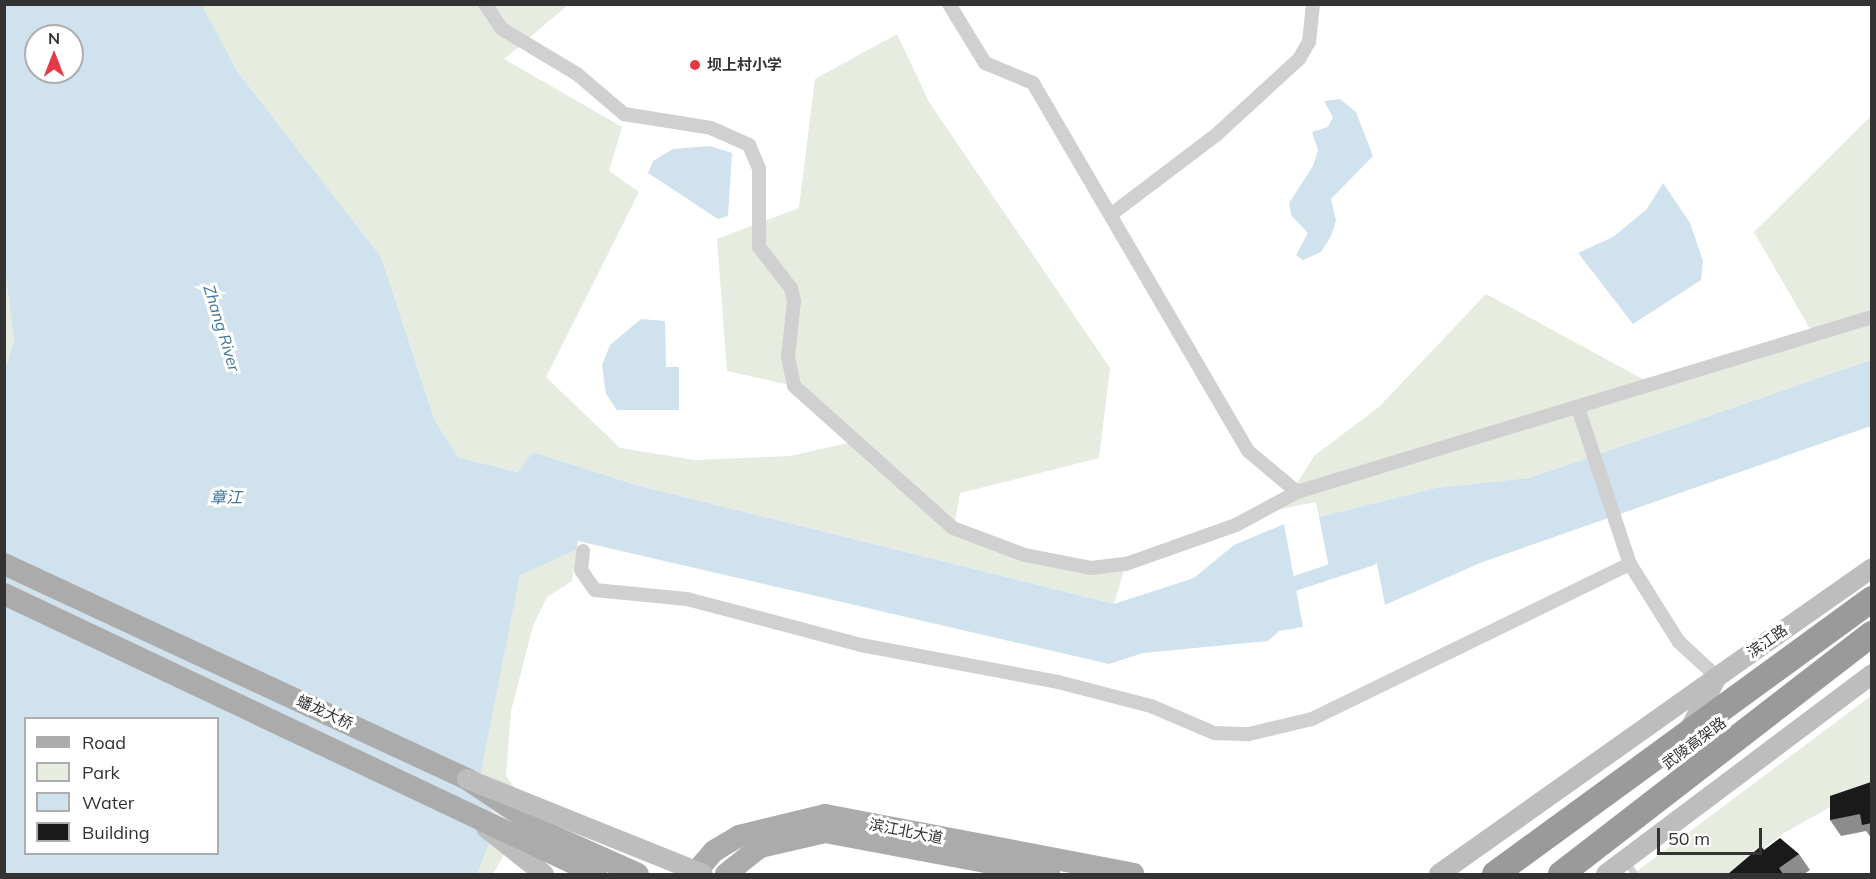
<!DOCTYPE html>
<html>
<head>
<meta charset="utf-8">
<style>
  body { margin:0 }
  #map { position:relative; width:1876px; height:879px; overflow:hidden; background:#fff; font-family:Mulish,"Noto Sans SC",sans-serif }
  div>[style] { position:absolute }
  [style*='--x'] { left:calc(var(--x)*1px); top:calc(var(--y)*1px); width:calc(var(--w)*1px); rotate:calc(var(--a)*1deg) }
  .green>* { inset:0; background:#e6ecdf }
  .water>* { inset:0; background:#cfe2ee }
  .canal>* { height:15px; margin:-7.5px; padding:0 7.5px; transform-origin:7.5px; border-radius:7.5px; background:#cfe2ee }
  .lane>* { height:7px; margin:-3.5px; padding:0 3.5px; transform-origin:3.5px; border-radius:3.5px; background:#d0d0d0 }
  .street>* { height:14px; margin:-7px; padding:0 7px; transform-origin:7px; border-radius:7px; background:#d0d0d0 }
  .secondary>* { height:20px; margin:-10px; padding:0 10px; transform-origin:10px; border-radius:10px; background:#bdbdbd }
  .primary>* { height:22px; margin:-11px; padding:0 11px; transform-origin:11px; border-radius:11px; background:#ababab }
  .highway>* { height:26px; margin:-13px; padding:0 13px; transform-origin:13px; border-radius:13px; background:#9a9a9a }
  .secondary-bridge>* { height:20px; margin:-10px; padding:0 10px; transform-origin:10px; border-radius:10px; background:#bdbdbd }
  .wall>* { inset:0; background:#8c8c8c }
  .building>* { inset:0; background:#1a1a1a }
  .dots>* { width:16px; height:16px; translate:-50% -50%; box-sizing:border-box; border:3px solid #fff; border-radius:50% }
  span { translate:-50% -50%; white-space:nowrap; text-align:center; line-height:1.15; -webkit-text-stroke:6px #fff; paint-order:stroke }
  .poi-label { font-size:15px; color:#333; font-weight:700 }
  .left { translate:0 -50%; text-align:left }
  .street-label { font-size:15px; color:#333 }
  .water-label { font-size:16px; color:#3f7597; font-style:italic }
  .frame { position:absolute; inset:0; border:6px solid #333; pointer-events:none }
  .legend { position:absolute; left:24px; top:717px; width:195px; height:138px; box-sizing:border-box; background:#fff; border:2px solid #adadad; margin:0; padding:8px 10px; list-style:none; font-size:18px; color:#333 }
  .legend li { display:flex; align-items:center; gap:12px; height:30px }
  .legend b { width:30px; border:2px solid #adadad }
  .north { position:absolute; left:24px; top:24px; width:60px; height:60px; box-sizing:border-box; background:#fff; border:2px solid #adadad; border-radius:50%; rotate:0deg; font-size:16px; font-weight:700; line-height:24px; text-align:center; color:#333 }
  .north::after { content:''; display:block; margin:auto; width:21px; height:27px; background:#e63946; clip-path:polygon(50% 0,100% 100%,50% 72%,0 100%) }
  .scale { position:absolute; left:1657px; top:828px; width:105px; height:27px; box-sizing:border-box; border:3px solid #333; border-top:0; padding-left:8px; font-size:18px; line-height:21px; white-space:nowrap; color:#333; -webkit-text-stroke:4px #fff; paint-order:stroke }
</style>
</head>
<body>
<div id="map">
  <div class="green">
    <i style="clip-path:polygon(202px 5px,568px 5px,504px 59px,622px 127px,609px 171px,639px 192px,546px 377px,620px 448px,695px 460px,790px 456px,852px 442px,794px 386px,727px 371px,717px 239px,799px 208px,815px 79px,897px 34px,929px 102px,1110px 368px,1099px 458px,960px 493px,954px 528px,1091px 568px,1126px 564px,1114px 604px,636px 485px,533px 452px,519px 472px,459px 458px,435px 421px,381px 257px,237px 71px)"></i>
    <i style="clip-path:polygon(1871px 116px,1871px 360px,1529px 478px,1436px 488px,1319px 517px,1316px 502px,1281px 509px,1314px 456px,1379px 407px,1486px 294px,1650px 383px,1813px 334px,1754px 232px)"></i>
    <i style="clip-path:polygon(4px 259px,14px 342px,5px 373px,4px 373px)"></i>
    <i style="clip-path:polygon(576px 550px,572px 581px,547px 597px,533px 626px,511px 711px,506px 776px,517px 791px,518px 831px,493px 874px,477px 874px,497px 825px,480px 777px,520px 574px)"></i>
    <i style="clip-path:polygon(1871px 696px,1871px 784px,1784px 833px,1729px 874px,1633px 874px)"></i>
  </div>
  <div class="water">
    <i style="clip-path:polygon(evenodd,5px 5px,202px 5px,237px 71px,381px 257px,435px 421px,459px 458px,518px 472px,533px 452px,636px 485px,1114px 604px,1194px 578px,1234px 545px,1284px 524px,1303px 627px,1279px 631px,1268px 641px,1143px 653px,1109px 664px,578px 541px,576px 550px,520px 575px,480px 777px,497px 825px,477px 874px,5px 874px,4px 373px,14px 342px,4px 259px,5px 5px,36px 36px,72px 36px,72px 72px,36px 72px,36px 36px,5px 5px,26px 718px,218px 718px,218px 854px,26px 854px,26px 718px)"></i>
    <i style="clip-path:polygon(1340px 99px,1356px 112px,1373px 156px,1331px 199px,1336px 221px,1331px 236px,1321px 252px,1303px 260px,1296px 255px,1308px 233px,1291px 215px,1289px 203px,1313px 166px,1318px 150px,1312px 132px,1328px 127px,1333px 117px,1324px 101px)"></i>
    <i style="clip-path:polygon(710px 146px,732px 153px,728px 216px,718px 219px,648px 173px,653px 161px,673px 149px)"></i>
    <i style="clip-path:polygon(1663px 183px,1690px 223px,1703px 261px,1701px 280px,1633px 324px,1578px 253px,1613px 237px,1647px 209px)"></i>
    <i style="clip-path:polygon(641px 319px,665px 321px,666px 367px,679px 367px,679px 410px,617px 410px,606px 394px,602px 365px,610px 345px)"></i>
    <i style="clip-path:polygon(1871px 360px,1871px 426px,1480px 563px,1385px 605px,1376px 559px,1329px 568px,1319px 517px,1436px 488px,1529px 478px)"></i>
  </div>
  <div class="canal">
    <i style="--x:1276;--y:589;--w:99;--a:-18.3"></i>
  </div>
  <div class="lane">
    <i style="--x:1626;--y:861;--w:15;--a:58"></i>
  </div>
  <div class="street">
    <i style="--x:485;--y:4;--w:30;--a:56"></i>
    <i style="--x:502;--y:29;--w:87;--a:31"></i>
    <i style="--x:577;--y:74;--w:62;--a:40.4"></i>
    <i style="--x:624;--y:114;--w:88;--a:9.1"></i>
    <i style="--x:711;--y:128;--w:42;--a:24.1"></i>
    <i style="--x:749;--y:145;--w:25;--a:67"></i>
    <i style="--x:759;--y:168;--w:79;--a:90"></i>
    <i style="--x:759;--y:247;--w:52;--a:52"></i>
    <i style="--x:791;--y:288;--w:13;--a:77"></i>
    <i style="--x:794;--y:301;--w:56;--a:96.1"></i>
    <i style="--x:788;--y:357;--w:30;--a:78"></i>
    <i style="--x:794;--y:386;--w:213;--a:41.8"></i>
    <i style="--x:953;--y:528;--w:77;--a:20.6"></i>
    <i style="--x:1025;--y:555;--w:67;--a:11.1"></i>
    <i style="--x:1091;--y:568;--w:35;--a:-7"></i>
    <i style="--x:1126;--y:564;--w:117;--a:-19.5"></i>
    <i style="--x:1236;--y:525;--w:69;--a:-28.4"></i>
    <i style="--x:949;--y:4;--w:69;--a:58.6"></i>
    <i style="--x:985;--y:63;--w:52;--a:22.6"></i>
    <i style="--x:1033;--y:83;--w:426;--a:59.7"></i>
    <i style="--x:1248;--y:451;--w:64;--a:39.9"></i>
    <i style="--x:1297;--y:492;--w:601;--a:-16.93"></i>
    <i style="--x:1113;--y:213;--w:129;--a:-37.1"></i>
    <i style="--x:1216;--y:135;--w:113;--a:-42.5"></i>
    <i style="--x:1299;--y:59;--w:20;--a:-60"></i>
    <i style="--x:1309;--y:42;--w:38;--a:-84"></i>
    <i style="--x:1578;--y:408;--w:164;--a:71.6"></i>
    <i style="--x:1630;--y:564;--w:92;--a:57.9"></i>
    <i style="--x:1679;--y:642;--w:52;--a:42.6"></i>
    <i style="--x:583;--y:551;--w:19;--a:96"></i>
    <i style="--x:581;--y:570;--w:24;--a:55"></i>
    <i style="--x:595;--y:590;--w:92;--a:5.6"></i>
    <i style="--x:687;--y:599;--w:180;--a:14.8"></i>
    <i style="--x:861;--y:645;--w:200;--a:10.6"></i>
    <i style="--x:1058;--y:682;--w:96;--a:14.5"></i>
    <i style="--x:1151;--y:706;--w:69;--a:23.2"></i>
    <i style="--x:1214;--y:733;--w:35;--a:2"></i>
    <i style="--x:1249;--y:734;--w:65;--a:-13.4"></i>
    <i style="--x:1312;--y:719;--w:354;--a:-26"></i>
  </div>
  <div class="secondary">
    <i style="--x:1689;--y:730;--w:60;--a:-62.2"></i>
    <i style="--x:1717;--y:677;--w:189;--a:-35.1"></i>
    <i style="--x:486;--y:828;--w:74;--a:38.4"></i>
    <i style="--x:1439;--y:874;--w:341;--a:-35.3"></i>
    <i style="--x:1606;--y:874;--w:333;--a:-36.9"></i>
  </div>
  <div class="primary">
    <i style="--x:4;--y:564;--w:510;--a:24.91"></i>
    <i style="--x:467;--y:779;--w:101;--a:33.7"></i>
    <i style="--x:551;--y:835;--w:95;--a:24.1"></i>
    <i style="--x:4;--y:594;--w:655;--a:25.31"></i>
    <i style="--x:694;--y:874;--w:30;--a:-49"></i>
    <i style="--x:714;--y:851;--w:29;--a:-31"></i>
    <i style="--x:739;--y:836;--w:89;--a:-13.7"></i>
    <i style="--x:825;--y:815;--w:314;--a:10.8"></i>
    <i style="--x:726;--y:874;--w:43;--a:-38.5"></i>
    <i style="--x:760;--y:847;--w:67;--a:-13"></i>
    <i style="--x:825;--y:832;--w:228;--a:10.6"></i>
  </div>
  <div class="highway">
    <i style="--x:1495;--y:874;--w:467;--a:-36.1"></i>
    <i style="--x:1561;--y:874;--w:393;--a:-37.7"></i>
  </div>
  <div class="secondary-bridge">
    <i style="--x:467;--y:779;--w:254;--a:21.9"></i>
  </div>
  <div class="wall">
    <i style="clip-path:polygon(1871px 782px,1872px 839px,1866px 831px,1841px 836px,1830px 820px)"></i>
    <i style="clip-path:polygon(1764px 850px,1799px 854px,1810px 870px,1804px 874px,1728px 874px)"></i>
  </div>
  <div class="building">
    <i style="clip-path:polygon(1871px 782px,1872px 823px,1862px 825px,1860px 814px,1830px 820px,1830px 796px)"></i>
    <i style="clip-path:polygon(1780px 838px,1799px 854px,1779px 868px,1783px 874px,1728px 874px,1761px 846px,1764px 850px)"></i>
  </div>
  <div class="dots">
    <i style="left:695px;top:65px;background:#e63946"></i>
  </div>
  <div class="poi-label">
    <span class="left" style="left:707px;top:65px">坝上村小学</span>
  </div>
  <div class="street-label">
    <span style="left:1767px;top:641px;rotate:-35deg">滨江路</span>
    <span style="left:325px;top:712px;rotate:25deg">蟠龙大桥</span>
    <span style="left:1694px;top:743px;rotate:-37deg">武陵高架路</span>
    <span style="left:906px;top:831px;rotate:11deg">滨江北大道</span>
  </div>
  <div class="water-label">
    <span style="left:222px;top:328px;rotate:73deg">Zhang River</span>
    <span style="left:226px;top:497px">章江</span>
  </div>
  <div class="frame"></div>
  <ul class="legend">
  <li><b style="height:8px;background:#ababab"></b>Road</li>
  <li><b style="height:16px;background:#e6ecdf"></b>Park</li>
  <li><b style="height:16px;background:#cfe2ee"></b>Water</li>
  <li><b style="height:16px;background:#1a1a1a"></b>Building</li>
  </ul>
  <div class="north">N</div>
  <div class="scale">50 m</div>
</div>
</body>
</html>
